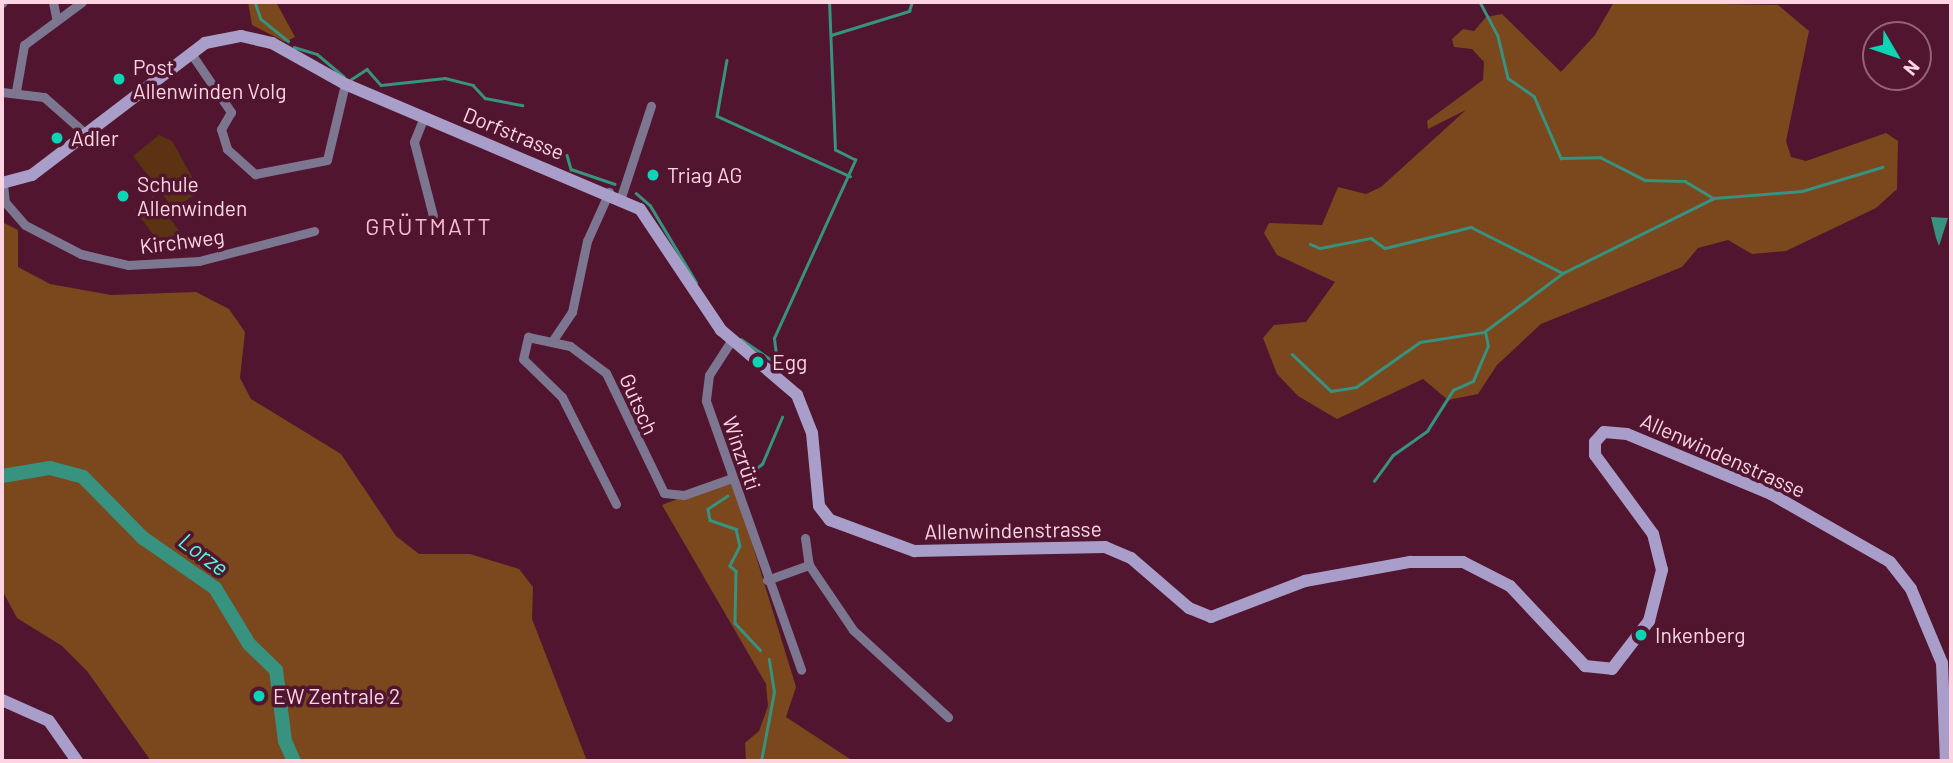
<!DOCTYPE html>
<html>
<head>
<meta charset="utf-8">
<style>
  body { margin:0 }
  #map { position:relative; width:1953px; height:763px; overflow:hidden; background:#511530; font-family:Barlow,sans-serif }
  div>[style] { position:absolute }
  [style*='--x'] { left:calc(var(--x)*1px); top:calc(var(--y)*1px); width:calc(var(--w)*1px); rotate:calc(var(--a)*1deg) }
  .green>* { inset:0; background:#5b3313; transform-origin:0 0 }
  .forest>* { inset:0; background:#7b471c }
  .water>* { inset:0; background:#37927f }
  .stream>* { height:2.5px; margin:-1.25px; padding:0 1.25px; transform-origin:1.25px; border-radius:1.25px; background:#37927f }
  .river>* { height:14px; margin:-7px; padding:0 7px; transform-origin:7px; border-radius:7px; background:#37927f }
  .street>* { height:9px; margin:-4.5px; padding:0 4.5px; transform-origin:4.5px; border-radius:4.5px; background:#7d7691 }
  .secondary>* { height:12px; margin:-6px; padding:0 6px; transform-origin:6px; border-radius:6px; background:#a99ec9 }
  .dots>* { width:19px; height:19px; translate:-50% -50%; box-sizing:border-box; border:4px solid #511530; border-radius:50% }
  span { translate:-50% -50%; white-space:nowrap; text-align:center; line-height:1.15; -webkit-text-stroke:7px #511530; paint-order:stroke }
  .poi-label { font-size:21px; color:#fdd5e2 }
  .left { translate:0 -50%; text-align:left }
  .street-label { font-size:21px; color:#fdd5e2 }
  .neighbourhood-label { font-size:23px; color:#f9bcd0; letter-spacing:2px }
  .water-label { font-size:23px; color:#52fad9; font-style:italic }
  .frame { position:absolute; inset:0; border:4px solid #fdd5e2; pointer-events:none }
  .north { position:absolute; left:1862px; top:21px; width:70px; height:70px; box-sizing:border-box; background:#511530; border:2px solid #966277; border-radius:50%; rotate:129deg; font-size:19px; font-weight:700; line-height:28px; text-align:center; color:#fdd5e2 }
  .north::after { content:''; display:block; margin:auto; width:24px; height:32px; background:#0bd5b5; clip-path:polygon(50% 0,100% 100%,50% 72%,0 100%) }
</style>
</head>
<body>
<div id="map">
  <div class="green">
    <i style="clip-path:polygon(159px 135px,172px 141px,200px 191px,174px 209px,133px 156px)"></i>
    <i style="left:153px;top:196px;width:48px;height:23px;rotate:53deg"></i>
  </div>
  <div class="forest">
    <i style="clip-path:polygon(248px 2px,276px 2px,295px 37px,285px 42px,252px 25px)"></i>
    <i style="clip-path:polygon(1614px 2px,1778px 5px,1809px 31px,1786px 141px,1791px 157px,1806px 161px,1886px 133px,1898px 141px,1897px 189px,1876px 208px,1786px 251px,1752px 254px,1728px 240px,1698px 248px,1682px 267px,1541px 324px,1497px 365px,1478px 394px,1448px 400px,1423px 379px,1337px 419px,1298px 396px,1277px 374px,1263px 338px,1274px 325px,1306px 322px,1335px 282px,1277px 255px,1264px 233px,1269px 223px,1322px 225px,1338px 187px,1366px 194px,1381px 187px,1466px 110px,1428px 129px,1427px 121px,1483px 80px,1484px 62px,1472px 49px,1454px 47px,1452px 39px,1463px 29px,1474px 31px,1486px 17px,1502px 14px,1561px 72px,1595px 35px)"></i>
    <i style="clip-path:polygon(2px 222px,18px 230px,18px 267px,50px 284px,111px 295px,196px 292px,229px 309px,245px 332px,240px 378px,251px 399px,341px 454px,396px 536px,419px 554px,470px 554px,519px 569px,533px 587px,532px 619px,587px 761px,151px 761px,87px 671px,62px 646px,17px 618px,2px 590px)"></i>
    <i style="clip-path:polygon(732px 478px,796px 687px,786px 717px,853px 761px,746px 761px,745px 743px,759px 731px,768px 706px,766px 684px,662px 505px)"></i>
  </div>
  <div class="water">
    <i style="clip-path:polygon(1931px 217px,1948px 218px,1939px 246px,1936px 238px)"></i>
  </div>
  <div class="stream">
    <i style="--x:255;--y:2;--w:18;--a:71"></i>
    <i style="--x:261;--y:19;--w:35;--a:39"></i>
    <i style="--x:1480;--y:2;--w:38;--a:62"></i>
    <i style="--x:1498;--y:36;--w:43;--a:76.6"></i>
    <i style="--x:1508;--y:78;--w:32;--a:35"></i>
    <i style="--x:1534;--y:96;--w:68;--a:66.5"></i>
    <i style="--x:1561;--y:158;--w:39;--a:-1"></i>
    <i style="--x:1600;--y:157;--w:51;--a:27.1"></i>
    <i style="--x:1645;--y:180;--w:40;--a:1.4"></i>
    <i style="--x:1685;--y:181;--w:33;--a:31"></i>
    <i style="--x:831;--y:35;--w:82;--a:-17.1"></i>
    <i style="--x:909;--y:11;--w:9;--a:-72"></i>
    <i style="--x:294;--y:47;--w:24;--a:17"></i>
    <i style="--x:317;--y:54;--w:35;--a:40"></i>
    <i style="--x:727;--y:60;--w:57;--a:100.1"></i>
    <i style="--x:717;--y:116;--w:146;--a:24.3"></i>
    <i style="--x:350;--y:80;--w:20;--a:-33"></i>
    <i style="--x:367;--y:69;--w:21;--a:49"></i>
    <i style="--x:381;--y:85;--w:64;--a:-6.2"></i>
    <i style="--x:445;--y:78;--w:29;--a:14"></i>
    <i style="--x:473;--y:85;--w:18;--a:47"></i>
    <i style="--x:485;--y:98;--w:38;--a:11"></i>
    <i style="--x:567;--y:155;--w:15;--a:74"></i>
    <i style="--x:571;--y:169;--w:46;--a:18.8"></i>
    <i style="--x:636;--y:193;--w:18;--a:41"></i>
    <i style="--x:650;--y:205;--w:90;--a:59.1"></i>
    <i style="--x:1310;--y:244;--w:11;--a:22"></i>
    <i style="--x:1320;--y:248;--w:52;--a:-11.1"></i>
    <i style="--x:1371;--y:238;--w:17;--a:36"></i>
    <i style="--x:1385;--y:248;--w:89;--a:-13.7"></i>
    <i style="--x:1471;--y:227;--w:103;--a:26.6"></i>
    <i style="--x:1563;--y:273;--w:169;--a:-26.4"></i>
    <i style="--x:1714;--y:198;--w:88;--a:-4.5"></i>
    <i style="--x:1802;--y:191;--w:84;--a:-16.7"></i>
    <i style="--x:741;--y:339;--w:42;--a:34.4"></i>
    <i style="--x:1292;--y:354;--w:54;--a:43.5"></i>
    <i style="--x:1331;--y:391;--w:25;--a:-9"></i>
    <i style="--x:1356;--y:387;--w:78;--a:-35.1"></i>
    <i style="--x:1420;--y:342;--w:65;--a:-8.9"></i>
    <i style="--x:1484;--y:332;--w:99;--a:-36.8"></i>
    <i style="--x:777;--y:363;--w:25;--a:-97"></i>
    <i style="--x:774;--y:338;--w:196;--a:-65.5"></i>
    <i style="--x:855;--y:160;--w:22;--a:-153"></i>
    <i style="--x:835;--y:150;--w:148;--a:-92.3"></i>
    <i style="--x:742;--y:480;--w:26;--a:-39"></i>
    <i style="--x:762;--y:464;--w:51;--a:-66.9"></i>
    <i style="--x:1374;--y:481;--w:32;--a:-54"></i>
    <i style="--x:1393;--y:455;--w:42;--a:-35.2"></i>
    <i style="--x:1427;--y:431;--w:49;--a:-57.6"></i>
    <i style="--x:1453;--y:390;--w:22;--a:-24"></i>
    <i style="--x:1473;--y:381;--w:38;--a:-67"></i>
    <i style="--x:1488;--y:346;--w:14;--a:-102"></i>
    <i style="--x:728;--y:496;--w:24;--a:147"></i>
    <i style="--x:708;--y:509;--w:11;--a:80"></i>
    <i style="--x:710;--y:520;--w:28;--a:19"></i>
    <i style="--x:736;--y:529;--w:17;--a:77"></i>
    <i style="--x:740;--y:546;--w:22;--a:117"></i>
    <i style="--x:730;--y:566;--w:8;--a:40"></i>
    <i style="--x:736;--y:571;--w:52;--a:91.1"></i>
    <i style="--x:735;--y:623;--w:37;--a:47"></i>
    <i style="--x:761;--y:761;--w:70;--a:-79.3"></i>
    <i style="--x:774;--y:692;--w:33;--a:-99"></i>
  </div>
  <div class="river">
    <i style="--x:2;--y:476;--w:49;--a:-9.5"></i>
    <i style="--x:50;--y:468;--w:34;--a:15"></i>
    <i style="--x:83;--y:477;--w:86;--a:45.5"></i>
    <i style="--x:143;--y:538;--w:88;--a:34.8"></i>
    <i style="--x:215;--y:588;--w:66;--a:58.7"></i>
    <i style="--x:249;--y:644;--w:37;--a:44"></i>
    <i style="--x:276;--y:670;--w:72;--a:82.8"></i>
    <i style="--x:285;--y:741;--w:22;--a:66"></i>
  </div>
  <div class="street">
    <i style="--x:53;--y:2;--w:15;--a:79"></i>
    <i style="--x:2;--y:3;--w:1;--a:-45"></i>
    <i style="--x:190;--y:52;--w:73;--a:55.7"></i>
    <i style="--x:231;--y:112;--w:20;--a:120"></i>
    <i style="--x:221;--y:129;--w:21;--a:73"></i>
    <i style="--x:227;--y:149;--w:38;--a:42"></i>
    <i style="--x:255;--y:174;--w:73;--a:-11"></i>
    <i style="--x:327;--y:160;--w:78;--a:-76.7"></i>
    <i style="--x:16;--y:91;--w:47;--a:-80.1"></i>
    <i style="--x:24;--y:45;--w:72;--a:-36.6"></i>
    <i style="--x:2;--y:92;--w:42;--a:6.8"></i>
    <i style="--x:44;--y:97;--w:55;--a:41.3"></i>
    <i style="--x:424;--y:117;--w:27;--a:112"></i>
    <i style="--x:414;--y:142;--w:76;--a:75.6"></i>
    <i style="--x:3;--y:184;--w:18;--a:84"></i>
    <i style="--x:5;--y:202;--w:30;--a:49"></i>
    <i style="--x:25;--y:225;--w:63;--a:27.4"></i>
    <i style="--x:81;--y:254;--w:48;--a:13.2"></i>
    <i style="--x:128;--y:265;--w:71;--a:-3.2"></i>
    <i style="--x:199;--y:261;--w:119;--a:-14.6"></i>
    <i style="--x:621;--y:197;--w:96;--a:-71.8"></i>
    <i style="--x:553;--y:340;--w:34;--a:-56"></i>
    <i style="--x:572;--y:312;--w:73;--a:-78.1"></i>
    <i style="--x:587;--y:241;--w:54;--a:-65.8"></i>
    <i style="--x:731;--y:341;--w:40;--a:122.9"></i>
    <i style="--x:709;--y:375;--w:26;--a:97"></i>
    <i style="--x:706;--y:401;--w:285;--a:70.5"></i>
    <i style="--x:616;--y:504;--w:120;--a:-116.8"></i>
    <i style="--x:562;--y:397;--w:54;--a:-135.7"></i>
    <i style="--x:523;--y:359;--w:23;--a:-77"></i>
    <i style="--x:528;--y:337;--w:43;--a:12.1"></i>
    <i style="--x:570;--y:346;--w:45;--a:36.9"></i>
    <i style="--x:606;--y:373;--w:133;--a:64.2"></i>
    <i style="--x:664;--y:493;--w:20;--a:6"></i>
    <i style="--x:684;--y:495;--w:51;--a:-19.5"></i>
    <i style="--x:805;--y:538;--w:27;--a:82"></i>
    <i style="--x:767;--y:580;--w:45;--a:-19.7"></i>
    <i style="--x:809;--y:565;--w:78;--a:55.9"></i>
    <i style="--x:853;--y:630;--w:129;--a:42.5"></i>
  </div>
  <div class="secondary">
    <i style="--x:2;--y:183;--w:31;--a:-15"></i>
    <i style="--x:32;--y:175;--w:218;--a:-37.3"></i>
    <i style="--x:205;--y:43;--w:37;--a:-11"></i>
    <i style="--x:241;--y:36;--w:32;--a:13"></i>
    <i style="--x:272;--y:43;--w:84;--a:29.3"></i>
    <i style="--x:345;--y:84;--w:320;--a:23"></i>
    <i style="--x:640;--y:209;--w:146;--a:56.2"></i>
    <i style="--x:721;--y:330;--w:100;--a:40.5"></i>
    <i style="--x:797;--y:395;--w:41;--a:68.5"></i>
    <i style="--x:812;--y:433;--w:73;--a:84.5"></i>
    <i style="--x:819;--y:506;--w:18;--a:52"></i>
    <i style="--x:830;--y:520;--w:90;--a:20.3"></i>
    <i style="--x:914;--y:551;--w:191;--a:-1.2"></i>
    <i style="--x:1105;--y:547;--w:28;--a:23"></i>
    <i style="--x:1131;--y:558;--w:77;--a:40.8"></i>
    <i style="--x:1189;--y:608;--w:24;--a:22"></i>
    <i style="--x:1211;--y:617;--w:101;--a:-21"></i>
    <i style="--x:1305;--y:581;--w:107;--a:-10.3"></i>
    <i style="--x:1410;--y:562;--w:53;--a:0"></i>
    <i style="--x:1463;--y:562;--w:53;--a:27.1"></i>
    <i style="--x:1510;--y:586;--w:110;--a:46.8"></i>
    <i style="--x:1585;--y:666;--w:27;--a:6"></i>
    <i style="--x:1612;--y:669;--w:61;--a:-52.4"></i>
    <i style="--x:1649;--y:621;--w:53;--a:-75.7"></i>
    <i style="--x:1662;--y:570;--w:37;--a:-104"></i>
    <i style="--x:1653;--y:534;--w:98;--a:-126.3"></i>
    <i style="--x:1595;--y:455;--w:13;--a:-90"></i>
    <i style="--x:1595;--y:442;--w:13;--a:-48"></i>
    <i style="--x:1604;--y:432;--w:23;--a:5"></i>
    <i style="--x:1627;--y:434;--w:156;--a:22.6"></i>
    <i style="--x:1771;--y:494;--w:137;--a:29.7"></i>
    <i style="--x:1890;--y:562;--w:34;--a:52"></i>
    <i style="--x:1911;--y:589;--w:80;--a:67.3"></i>
    <i style="--x:1942;--y:663;--w:98;--a:87.7"></i>
    <i style="--x:2;--y:700;--w:51;--a:24.1"></i>
    <i style="--x:49;--y:721;--w:49;--a:55"></i>
  </div>
  <div class="dots">
    <i style="left:119px;top:79px;background:#0bd5b5"></i>
    <i style="left:57px;top:138px;background:#0bd5b5"></i>
    <i style="left:653px;top:175px;background:#0bd5b5"></i>
    <i style="left:123px;top:196px;background:#0bd5b5"></i>
    <i style="left:758px;top:362px;background:#0bd5b5"></i>
    <i style="left:1641px;top:635px;background:#0bd5b5"></i>
    <i style="left:259px;top:696px;background:#0bd5b5"></i>
  </div>
  <div class="poi-label">
    <span class="left" style="left:133px;top:79px">Post<br>Allenwinden Volg</span>
    <span class="left" style="left:71px;top:138px">Adler</span>
    <span class="left" style="left:667px;top:175px">Triag AG</span>
    <span class="left" style="left:137px;top:196px">Schule<br>Allenwinden</span>
    <span class="left" style="left:772px;top:362px">Egg</span>
    <span class="left" style="left:1655px;top:635px">Inkenberg</span>
    <span class="left" style="left:273px;top:696px">EW Zentrale 2</span>
  </div>
  <div class="street-label">
    <span style="left:514px;top:133px;rotate:22deg">Dorfstrasse</span>
    <span style="left:182px;top:241px;rotate:-7deg">Kirchweg</span>
    <span style="left:639px;top:404px;rotate:66deg">Gutsch</span>
    <span style="left:742px;top:453px;rotate:71deg">Winzrüti</span>
    <span style="left:1723px;top:455px;rotate:24deg">Allenwindenstrasse</span>
    <span style="left:1013px;top:530px;rotate:-1deg">Allenwindenstrasse</span>
  </div>
  <div class="neighbourhood-label">
    <span style="left:429px;top:226px">GRÜTMATT</span>
  </div>
  <div class="water-label">
    <span style="left:204px;top:554px;rotate:37deg">Lorze</span>
  </div>
  <div class="frame"></div>
  <div class="north">N</div>
</div>
</body>
</html>
